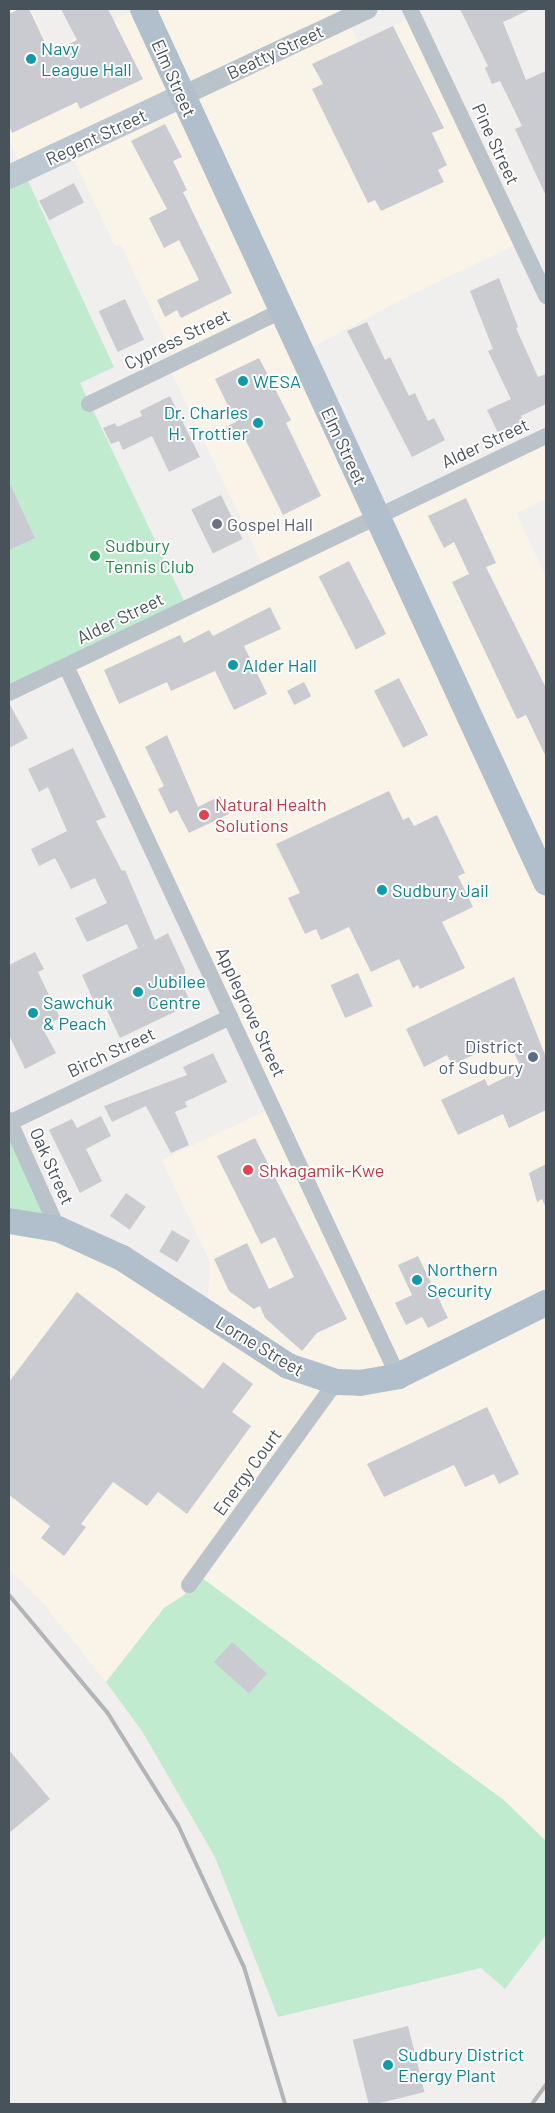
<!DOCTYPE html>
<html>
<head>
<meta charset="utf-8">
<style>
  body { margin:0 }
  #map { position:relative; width:555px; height:2113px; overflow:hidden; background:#f1eeee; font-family:Barlow,sans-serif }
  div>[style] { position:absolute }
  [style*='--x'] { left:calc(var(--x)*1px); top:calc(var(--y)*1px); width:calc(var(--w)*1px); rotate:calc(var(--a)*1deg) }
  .commercial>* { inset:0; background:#faf4e8 }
  .green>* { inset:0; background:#c0ebcf }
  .building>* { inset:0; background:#c9cbd0; transform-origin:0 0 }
  .minor>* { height:16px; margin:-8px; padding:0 8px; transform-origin:8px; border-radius:8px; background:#bbc3ca }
  .tertiary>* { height:20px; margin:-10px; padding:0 10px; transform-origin:10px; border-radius:10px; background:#bbc3ca }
  .secondary>* { height:24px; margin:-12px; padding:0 12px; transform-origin:12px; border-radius:12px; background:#bdc7d1 }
  .primary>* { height:26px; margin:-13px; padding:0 13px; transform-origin:13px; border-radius:13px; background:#b0bfcb }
  .rail>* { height:4px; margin:-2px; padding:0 2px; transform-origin:2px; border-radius:2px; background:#b1b4b8 }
  .dots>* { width:14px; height:14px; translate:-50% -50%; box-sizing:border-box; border:2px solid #fff; border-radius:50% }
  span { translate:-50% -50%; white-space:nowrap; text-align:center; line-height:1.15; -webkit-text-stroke:4px #fff; paint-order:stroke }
  .culture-label { font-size:18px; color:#0d838f }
  .left { translate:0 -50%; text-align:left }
  .right { translate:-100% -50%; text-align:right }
  .street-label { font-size:18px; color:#48525a }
  .worship-label { font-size:18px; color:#5b616d }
  .leisure-label { font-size:18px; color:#27864d }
  .health-label { font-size:18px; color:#be3a42 }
  .service-label { font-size:18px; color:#4e5e75 }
  .frame { position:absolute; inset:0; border:10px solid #48525a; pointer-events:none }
</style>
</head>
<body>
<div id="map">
  <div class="commercial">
    <i style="clip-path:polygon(9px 9px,31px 9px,50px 50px,136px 9px,342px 9px,358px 42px,413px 17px,520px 243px,414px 293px,301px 353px,281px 308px,175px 361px,121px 244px,115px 246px,68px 147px,22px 168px,9px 139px)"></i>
    <i style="clip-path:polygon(280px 313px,376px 518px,546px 436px,546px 499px,516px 513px,546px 577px,546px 1300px,398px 1374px,337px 1380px,184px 1595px,164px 1608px,106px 1682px,43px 1603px,9px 1569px,9px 1223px,58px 1230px,207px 1312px,210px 1262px,162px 1160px,274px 1107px,67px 664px,266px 572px,169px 367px)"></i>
    <i style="clip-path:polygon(546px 1305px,546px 1841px,505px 1801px,198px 1575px,337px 1383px,360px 1385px)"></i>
  </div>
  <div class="green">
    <i style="clip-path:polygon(22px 168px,114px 367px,80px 383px,186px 605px,9px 692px,9px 176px)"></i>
    <i style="clip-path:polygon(9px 1124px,59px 1227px,9px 1223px)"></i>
    <i style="clip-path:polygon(198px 1575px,505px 1801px,546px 1841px,546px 1935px,505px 1989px,481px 1968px,278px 2017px,215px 1857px,142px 1731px,106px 1682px,164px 1608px,184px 1595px)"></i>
  </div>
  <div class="building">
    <i style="clip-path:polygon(19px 9px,29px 9px,50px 53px,77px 40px,61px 9px,108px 9px,143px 79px,80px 109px,77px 102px,12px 133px,9px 126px,9px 14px)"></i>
    <i style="clip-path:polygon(460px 9px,531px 9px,503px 22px,526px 80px,546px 71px,546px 196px,515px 129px,522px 126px,500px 81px,492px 84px,485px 68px,488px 66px)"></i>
    <i style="clip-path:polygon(393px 26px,444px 128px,432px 133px,447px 165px,438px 170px,444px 182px,381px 211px,375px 200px,368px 203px,312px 89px,323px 84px,312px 64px)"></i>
    <i style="clip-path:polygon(165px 124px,182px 157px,173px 161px,187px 190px,183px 192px,232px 293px,181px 318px,177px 310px,165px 317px,157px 300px,199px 280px,179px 240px,164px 248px,149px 218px,167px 209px,131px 141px)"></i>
    <i style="left:74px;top:183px;width:22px;height:39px;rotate:63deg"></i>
    <i style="clip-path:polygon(499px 278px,518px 327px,516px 328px,538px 377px,546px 374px,546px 404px,521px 416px,526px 427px,501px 439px,487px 410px,511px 399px,488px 351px,493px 349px,470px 291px)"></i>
    <i style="left:125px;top:299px;width:45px;height:29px;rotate:65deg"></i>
    <i style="clip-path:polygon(367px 322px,385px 360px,390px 357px,409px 396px,415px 393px,428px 421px,434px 418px,445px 440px,412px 457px,347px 331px)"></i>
    <i style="clip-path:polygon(259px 358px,291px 420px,286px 423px,321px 496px,283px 515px,242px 433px,231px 438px,225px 427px,236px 422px,215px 379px)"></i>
    <i style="clip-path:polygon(170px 396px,200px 457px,169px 472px,152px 436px,123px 450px,119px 441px,111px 444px,103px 428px,115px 423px,117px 427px,142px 416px,140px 411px)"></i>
    <i style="clip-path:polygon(9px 482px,35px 538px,9px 550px)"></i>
    <i style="left:221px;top:495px;width:49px;height:33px;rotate:64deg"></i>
    <i style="clip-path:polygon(466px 498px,496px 563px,486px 567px,546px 688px,546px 757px,526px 715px,517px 719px,452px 582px,469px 574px,454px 542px,444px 548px,428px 516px)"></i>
    <i style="left:349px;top:561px;width:82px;height:34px;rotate:63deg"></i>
    <i style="clip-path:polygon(270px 607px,281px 629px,244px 646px,267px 694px,234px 710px,215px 671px,171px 691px,167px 682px,119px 704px,104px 670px,180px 635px,184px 643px,209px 630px,213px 636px)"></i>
    <i style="left:399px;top:678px;width:64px;height:28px;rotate:63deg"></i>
    <i style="left:304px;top:682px;width:16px;height:19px;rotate:63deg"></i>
    <i style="clip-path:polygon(9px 703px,28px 738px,9px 748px)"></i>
    <i style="clip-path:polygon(167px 735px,198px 807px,220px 796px,229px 814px,189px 833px,177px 810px,170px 814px,158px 789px,164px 786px,145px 747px)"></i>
    <i style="clip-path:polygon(73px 748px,106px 817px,96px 821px,122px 871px,125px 870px,155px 940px,168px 933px,185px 970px,184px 988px,191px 1004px,120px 1038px,103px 1002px,96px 1006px,82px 975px,138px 948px,127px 924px,87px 942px,75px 918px,107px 903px,95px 878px,71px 889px,55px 858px,39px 866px,31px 849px,67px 831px,48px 787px,39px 792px,28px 769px)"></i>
    <i style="clip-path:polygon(389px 791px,403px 820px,409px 817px,414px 826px,437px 815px,465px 873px,458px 876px,473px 907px,442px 922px,465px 968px,420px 989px,418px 985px,413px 988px,399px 959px,371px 972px,349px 927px,321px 940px,316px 929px,305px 934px,288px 898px,300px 893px,276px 844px)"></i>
    <i style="clip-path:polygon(35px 952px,44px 969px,38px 972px,60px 1018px,42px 1027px,56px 1053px,25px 1069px,9px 1035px,9px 965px)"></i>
    <i style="left:358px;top:973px;width:36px;height:30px;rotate:66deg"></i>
    <i style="clip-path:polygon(514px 977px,546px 1057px,546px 1110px,509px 1128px,503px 1114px,458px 1135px,441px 1100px,485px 1079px,488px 1086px,522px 1069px,507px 1039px,452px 1065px,447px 1055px,424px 1067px,406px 1029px)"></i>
    <i style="clip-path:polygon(213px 1053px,227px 1082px,185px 1102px,187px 1107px,175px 1112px,189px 1145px,171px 1153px,146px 1106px,112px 1122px,104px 1106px,187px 1075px,183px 1067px)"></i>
    <i style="clip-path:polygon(101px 1116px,111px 1136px,86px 1149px,102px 1181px,80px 1193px,49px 1130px,72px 1119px,77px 1128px)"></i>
    <i style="clip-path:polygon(255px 1138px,347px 1319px,317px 1333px,302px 1351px,265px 1318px,260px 1306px,254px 1309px,229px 1291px,214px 1259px,247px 1243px,269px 1289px,294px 1277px,275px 1237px,261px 1244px,217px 1156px)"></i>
    <i style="clip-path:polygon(546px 1164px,546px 1208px,542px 1199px,537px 1202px,529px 1173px)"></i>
    <i style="left:126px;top:1193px;width:24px;height:28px;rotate:35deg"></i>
    <i style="left:172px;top:1230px;width:21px;height:25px;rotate:31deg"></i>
    <i style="clip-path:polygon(418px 1256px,448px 1318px,428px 1328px,422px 1317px,406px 1325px,395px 1303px,412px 1295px,398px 1265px)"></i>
    <i style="clip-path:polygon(77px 1292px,203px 1389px,223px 1362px,253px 1384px,232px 1412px,251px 1426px,187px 1514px,158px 1492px,147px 1506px,113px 1482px,81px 1524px,86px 1527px,64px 1556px,41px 1538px,50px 1526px,9px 1495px,9px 1382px)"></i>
    <i style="clip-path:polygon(487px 1407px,519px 1474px,499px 1484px,494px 1474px,465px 1487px,454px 1465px,384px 1497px,367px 1464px)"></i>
    <i style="left:232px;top:1642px;width:47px;height:27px;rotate:42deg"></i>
    <i style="clip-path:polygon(9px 1750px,50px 1799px,9px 1833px)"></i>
    <i style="left:408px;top:2026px;width:68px;height:57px;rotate:76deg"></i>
  </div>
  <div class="minor">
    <i style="--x:410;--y:9;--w:318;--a:64.6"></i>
    <i style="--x:89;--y:404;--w:213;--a:-25.8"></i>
    <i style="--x:66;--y:666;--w:784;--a:64.94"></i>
    <i style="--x:9;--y:693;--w:595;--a:-25.58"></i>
    <i style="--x:9;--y:1120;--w:120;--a:65.8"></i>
    <i style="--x:9;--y:1123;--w:245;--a:-25.6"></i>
    <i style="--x:189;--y:1585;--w:251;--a:-54.1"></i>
  </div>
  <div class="tertiary">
    <i style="--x:182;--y:96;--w:205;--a:-25.1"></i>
  </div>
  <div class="secondary">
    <i style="--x:9;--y:177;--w:191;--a:-25.1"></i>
  </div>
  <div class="primary">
    <i style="--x:143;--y:9;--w:962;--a:65.22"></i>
    <i style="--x:9;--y:1221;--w:50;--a:9.3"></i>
    <i style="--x:58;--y:1229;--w:70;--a:24.4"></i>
    <i style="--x:122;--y:1258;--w:198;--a:33"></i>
    <i style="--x:288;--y:1366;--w:51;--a:18.4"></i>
    <i style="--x:336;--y:1382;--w:24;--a:2"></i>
    <i style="--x:360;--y:1383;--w:39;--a:-10"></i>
    <i style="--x:398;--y:1376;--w:165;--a:-26.3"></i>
  </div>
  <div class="rail">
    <i style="--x:9;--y:1595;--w:153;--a:50.1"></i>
    <i style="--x:107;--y:1712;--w:133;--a:57.9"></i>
    <i style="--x:178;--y:1825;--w:157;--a:65.1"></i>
    <i style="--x:244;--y:1967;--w:143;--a:73.3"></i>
    <i style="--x:532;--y:2104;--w:24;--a:-54"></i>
    <i style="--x:546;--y:2104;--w:1;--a:-90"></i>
  </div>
  <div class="dots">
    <i style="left:31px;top:59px;background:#0f9aa8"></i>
    <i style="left:243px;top:381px;background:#0f9aa8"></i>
    <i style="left:258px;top:423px;background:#0f9aa8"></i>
    <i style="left:217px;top:524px;background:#6b7280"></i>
    <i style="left:95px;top:556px;background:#2e9e5b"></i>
    <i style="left:233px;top:665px;background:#0f9aa8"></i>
    <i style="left:204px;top:815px;background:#e0444e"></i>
    <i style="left:382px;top:890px;background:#0f9aa8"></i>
    <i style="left:138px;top:992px;background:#0f9aa8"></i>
    <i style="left:33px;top:1013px;background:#0f9aa8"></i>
    <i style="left:533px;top:1057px;background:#5c6f8a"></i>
    <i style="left:248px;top:1170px;background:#e0444e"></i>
    <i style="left:417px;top:1280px;background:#0f9aa8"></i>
    <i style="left:388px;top:2065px;background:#0f9aa8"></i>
  </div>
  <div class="culture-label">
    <span class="left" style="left:41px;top:59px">Navy<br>League Hall</span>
    <span class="left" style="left:253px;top:381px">WESA</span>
    <span class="right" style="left:248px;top:423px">Dr. Charles<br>H. Trottier</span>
    <span class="left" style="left:243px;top:665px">Alder Hall</span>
    <span class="left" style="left:392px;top:890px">Sudbury Jail</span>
    <span class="left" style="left:148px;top:992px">Jubilee<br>Centre</span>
    <span class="left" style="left:43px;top:1013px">Sawchuk<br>&amp; Peach</span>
    <span class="left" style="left:427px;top:1280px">Northern<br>Security</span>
    <span class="left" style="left:398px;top:2065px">Sudbury District<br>Energy Plant</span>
  </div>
  <div class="street-label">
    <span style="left:275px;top:52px;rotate:-25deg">Beatty Street</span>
    <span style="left:174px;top:78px;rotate:66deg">Elm Street</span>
    <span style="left:96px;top:137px;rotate:-25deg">Regent Street</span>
    <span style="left:496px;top:144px;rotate:65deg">Pine Street</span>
    <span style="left:177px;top:339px;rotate:-26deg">Cypress Street</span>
    <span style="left:485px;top:443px;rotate:-25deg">Alder Street</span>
    <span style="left:344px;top:446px;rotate:65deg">Elm Street</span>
    <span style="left:120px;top:618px;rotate:-26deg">Alder Street</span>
    <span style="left:251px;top:1012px;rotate:65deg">Applegrove Street</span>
    <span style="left:111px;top:1052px;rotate:-25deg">Birch Street</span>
    <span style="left:52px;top:1166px;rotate:66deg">Oak Street</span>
    <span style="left:260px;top:1346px;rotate:31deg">Lorne Street</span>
    <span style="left:247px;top:1472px;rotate:-54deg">Energy Court</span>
  </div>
  <div class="worship-label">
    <span class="left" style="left:227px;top:524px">Gospel Hall</span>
  </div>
  <div class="leisure-label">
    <span class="left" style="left:105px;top:556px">Sudbury<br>Tennis Club</span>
  </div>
  <div class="health-label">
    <span class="left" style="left:215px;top:815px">Natural Health<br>Solutions</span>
    <span class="left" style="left:259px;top:1170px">Shkagamik-Kwe</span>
  </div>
  <div class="service-label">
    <span class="right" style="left:523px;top:1057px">District<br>of Sudbury</span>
  </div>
  <div class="frame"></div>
</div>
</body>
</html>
